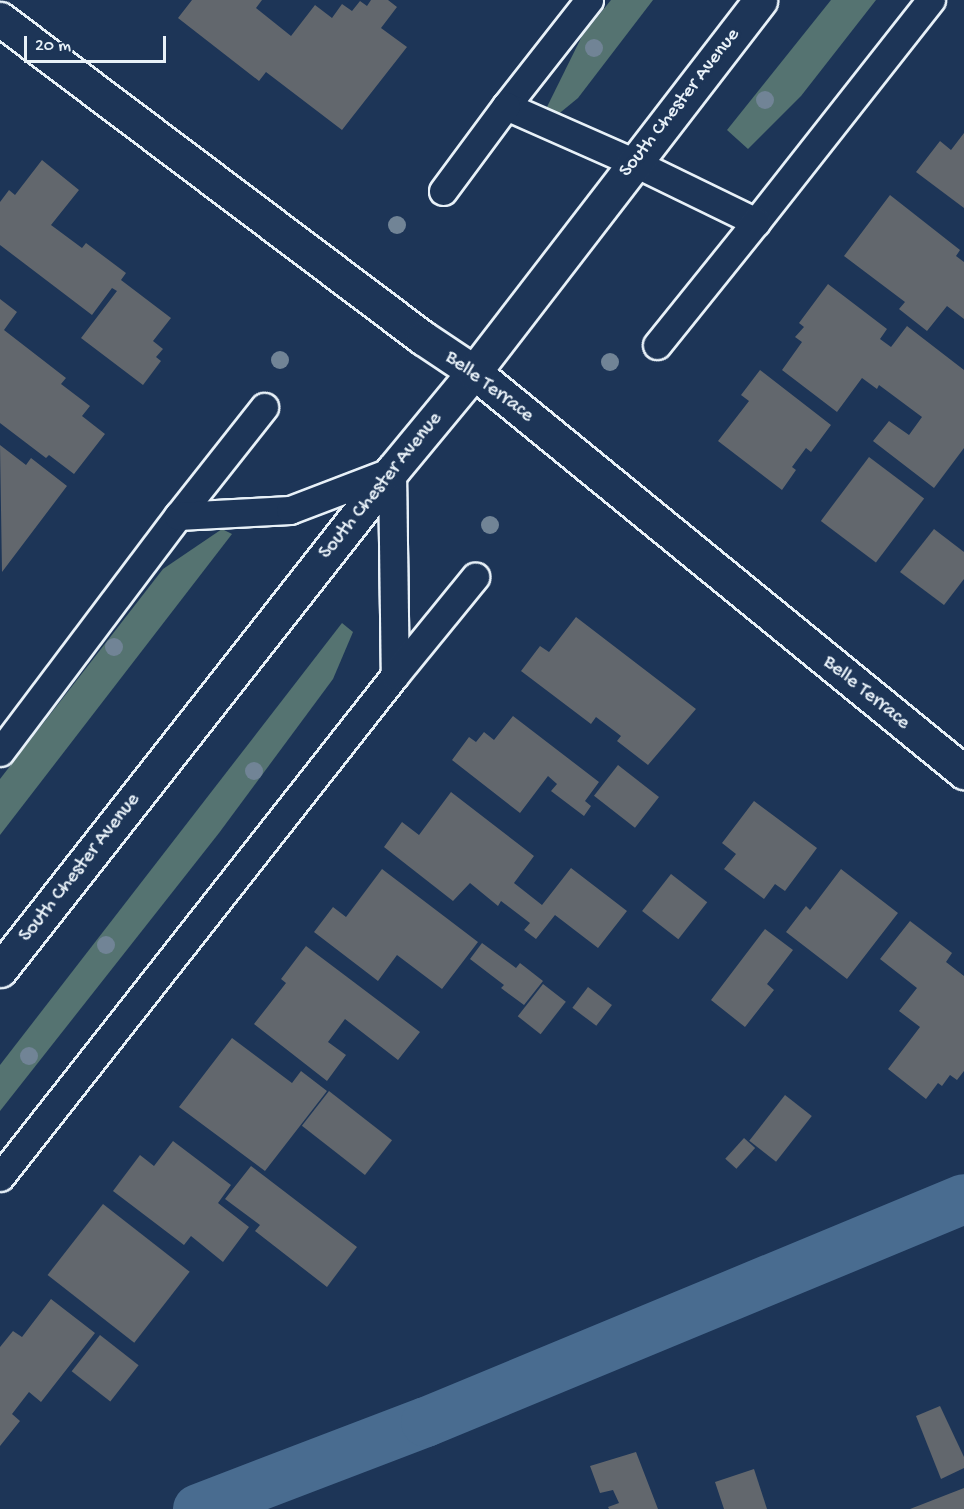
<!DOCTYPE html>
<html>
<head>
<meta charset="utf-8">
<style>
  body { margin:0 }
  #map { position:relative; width:964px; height:1509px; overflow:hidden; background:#1d3557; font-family:"Gochi Hand",sans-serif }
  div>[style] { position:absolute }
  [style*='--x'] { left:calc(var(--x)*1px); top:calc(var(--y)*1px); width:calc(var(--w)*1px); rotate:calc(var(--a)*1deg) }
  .green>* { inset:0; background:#557371 }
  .canal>* { height:50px; margin:-25px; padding:0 25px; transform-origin:25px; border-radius:25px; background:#496c90 }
  .building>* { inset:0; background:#62676d; transform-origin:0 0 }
  .roads { filter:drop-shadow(2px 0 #e8f1f8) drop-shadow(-2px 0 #e8f1f8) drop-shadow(0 2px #e8f1f8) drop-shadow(0 -2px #e8f1f8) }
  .service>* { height:27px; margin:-13.5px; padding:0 13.5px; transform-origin:13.5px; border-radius:13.5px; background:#1d3557 }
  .tertiary>* { height:33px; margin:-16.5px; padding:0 16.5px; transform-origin:16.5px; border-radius:16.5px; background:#1d3557 }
  .secondary>* { height:33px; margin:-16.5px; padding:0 16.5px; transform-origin:16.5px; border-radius:16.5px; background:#1d3557 }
  .trees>* { width:18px; height:18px; margin:-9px; border-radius:50%; background:#718496 }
  span { translate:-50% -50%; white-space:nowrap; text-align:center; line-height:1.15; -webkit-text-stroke:6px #1d3557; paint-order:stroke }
  .street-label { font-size:20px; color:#e8f1f8 }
  .scale { position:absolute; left:24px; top:36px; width:142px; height:27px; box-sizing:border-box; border:3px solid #e8f1f8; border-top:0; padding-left:8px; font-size:18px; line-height:21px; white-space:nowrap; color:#e8f1f8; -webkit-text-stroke:4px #1d3557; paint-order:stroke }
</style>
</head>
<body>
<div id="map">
  <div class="green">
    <i style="clip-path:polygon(611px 0,653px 0,578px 98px,550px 121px,543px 115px,582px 36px)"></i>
    <i style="clip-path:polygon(831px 0,876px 0,801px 96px,748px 149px,727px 130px)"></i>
    <i style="clip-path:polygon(222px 529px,232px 534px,0 835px,0 779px,163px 569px)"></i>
    <i style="clip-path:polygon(342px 623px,353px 632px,333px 679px,219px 833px,0 1111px,0 1065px)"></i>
  </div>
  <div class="canal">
    <i style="--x:198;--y:1509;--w:244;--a:-20.9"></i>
    <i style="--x:426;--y:1422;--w:582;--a:-22.51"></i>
  </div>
  <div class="building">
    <i style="clip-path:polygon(192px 0,262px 0,256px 8px,291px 36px,315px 5px,332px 18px,342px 4px,352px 11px,360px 1px,367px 6px,371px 0,388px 0,397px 7px,381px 28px,407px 47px,342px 130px,266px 72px,259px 81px,178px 18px)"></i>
    <i style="clip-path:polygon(964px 133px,964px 208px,916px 172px,940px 141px,951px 150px)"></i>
    <i style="clip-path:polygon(42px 160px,79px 190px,51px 225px,82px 248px,86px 243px,126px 273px,121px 280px,171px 318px,153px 341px,163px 349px,156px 357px,161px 361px,143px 385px,81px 338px,117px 291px,112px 288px,92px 315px,0 245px,0 202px,9px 190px,15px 195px)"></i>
    <i style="clip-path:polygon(890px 195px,960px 250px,956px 256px,964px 262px,964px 319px,947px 306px,927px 331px,899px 309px,905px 302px,844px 256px)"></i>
    <i style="clip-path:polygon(828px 284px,887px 329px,880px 339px,891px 347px,907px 326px,964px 370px,964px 448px,934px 488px,873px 441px,889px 421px,909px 435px,922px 417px,879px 385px,877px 389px,862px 378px,837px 412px,782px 370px,802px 342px,795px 337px,804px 327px,799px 323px)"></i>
    <i style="clip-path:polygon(0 299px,17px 312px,4px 330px,66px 378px,61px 384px,90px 406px,82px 416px,105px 434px,74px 474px,49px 455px,46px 458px,0 423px)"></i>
    <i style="clip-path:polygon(760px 370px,831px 425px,811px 452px,806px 448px,792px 467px,796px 470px,782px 490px,718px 441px,749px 401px,741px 395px)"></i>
    <i style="clip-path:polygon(0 445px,26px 465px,31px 458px,67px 486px,2px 572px)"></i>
    <i style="left:869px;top:457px;width:69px;height:80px;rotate:37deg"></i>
    <i style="clip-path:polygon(934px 529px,964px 552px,964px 579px,944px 605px,900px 572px)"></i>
    <i style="clip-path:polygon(576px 617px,696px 709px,648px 765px,617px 741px,621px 736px,596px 717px,591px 724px,521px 671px,540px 646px,549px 652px)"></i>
    <i style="clip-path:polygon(513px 716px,599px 782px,585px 801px,591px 806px,584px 816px,551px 791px,557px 784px,548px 776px,520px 813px,452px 760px,469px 737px,476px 742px,484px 732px,494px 740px)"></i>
    <i style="left:618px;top:765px;width:52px;height:39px;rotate:38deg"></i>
    <i style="clip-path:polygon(451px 792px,534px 856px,514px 883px,542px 905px,571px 868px,627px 911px,598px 948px,555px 915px,536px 939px,524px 930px,530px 923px,501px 901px,498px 906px,470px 883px,453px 901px,384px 847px,402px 822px,419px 835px)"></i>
    <i style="clip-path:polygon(754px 801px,817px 848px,785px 891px,775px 884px,764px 899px,724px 869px,736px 854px,722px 843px)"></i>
    <i style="clip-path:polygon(382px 869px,478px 942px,442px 989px,397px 955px,378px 981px,314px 932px,333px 907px,346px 917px)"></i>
    <i style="clip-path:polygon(841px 869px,898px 913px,847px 979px,786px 932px,806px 906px,810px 910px)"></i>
    <i style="left:671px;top:874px;width:46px;height:47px;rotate:38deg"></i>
    <i style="clip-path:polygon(910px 921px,952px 953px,946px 962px,964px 976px,964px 1071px,957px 1080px,950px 1075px,942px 1086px,938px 1083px,926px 1099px,888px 1069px,920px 1027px,899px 1011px,917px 988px,880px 959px)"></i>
    <i style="clip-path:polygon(765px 929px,793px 950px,767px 984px,774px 990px,745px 1027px,711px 1000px)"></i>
    <i style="clip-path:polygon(482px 943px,516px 968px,520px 963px,543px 981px,524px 1005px,501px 988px,504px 985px,470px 959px)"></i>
    <i style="clip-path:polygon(306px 946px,420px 1032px,398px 1060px,345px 1019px,328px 1042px,346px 1055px,327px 1081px,254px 1024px,286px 983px,281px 979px)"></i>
    <i style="left:543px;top:984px;width:29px;height:41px;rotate:38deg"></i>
    <i style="left:588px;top:987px;width:30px;height:26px;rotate:37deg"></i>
    <i style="clip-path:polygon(232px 1038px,292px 1083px,301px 1071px,327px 1091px,265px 1171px,179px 1107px)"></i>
    <i style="left:329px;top:1091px;width:80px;height:44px;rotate:38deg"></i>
    <i style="left:785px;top:1095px;width:34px;height:58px;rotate:38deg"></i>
    <i style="left:744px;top:1138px;width:15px;height:28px;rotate:42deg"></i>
    <i style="clip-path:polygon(173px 1141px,231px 1185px,218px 1203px,249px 1227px,223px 1262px,191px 1236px,184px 1245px,113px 1191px,140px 1155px,154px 1166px)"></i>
    <i style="clip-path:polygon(251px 1166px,357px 1247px,327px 1287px,255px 1231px,260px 1225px,225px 1199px)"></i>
    <i style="left:103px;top:1204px;width:110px;height:90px;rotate:38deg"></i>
    <i style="clip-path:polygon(51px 1299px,95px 1333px,41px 1402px,29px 1392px,12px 1414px,20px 1421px,0 1446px,0 1347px,13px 1331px,22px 1337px)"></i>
    <i style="left:100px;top:1335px;width:49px;height:46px;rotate:38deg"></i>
    <i style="clip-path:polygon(940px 1406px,964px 1457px,964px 1468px,941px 1479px,916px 1416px)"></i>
    <i style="clip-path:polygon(636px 1452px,658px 1509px,609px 1509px,608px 1507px,619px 1503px,613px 1490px,600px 1493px,590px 1466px)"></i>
    <i style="clip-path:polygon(754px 1469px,767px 1509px,724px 1509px,715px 1482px)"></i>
    <i style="clip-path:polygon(964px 1488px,964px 1509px,910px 1509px)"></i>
  </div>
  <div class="roads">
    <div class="service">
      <i style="--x:589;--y:0;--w:135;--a:128.1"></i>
      <i style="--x:506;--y:106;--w:139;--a:23.8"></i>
      <i style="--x:633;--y:162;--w:137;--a:26"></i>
      <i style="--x:756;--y:222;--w:283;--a:-51.8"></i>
      <i style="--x:443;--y:191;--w:106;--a:-53.5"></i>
      <i style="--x:657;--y:345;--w:158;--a:-51.2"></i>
      <i style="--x:178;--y:516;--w:139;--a:-51.7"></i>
      <i style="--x:0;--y:752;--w:296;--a:-53"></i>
      <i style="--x:178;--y:516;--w:112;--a:-3.1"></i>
      <i style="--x:290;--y:510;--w:109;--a:-20.9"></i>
      <i style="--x:392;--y:471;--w:204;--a:89.2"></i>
      <i style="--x:0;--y:1177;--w:639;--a:-51.8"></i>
      <i style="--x:395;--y:675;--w:127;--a:-50.8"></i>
    </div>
    <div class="tertiary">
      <i style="--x:0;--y:19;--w:530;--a:37.02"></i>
      <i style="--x:423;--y:338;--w:61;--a:33.7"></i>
      <i style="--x:474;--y:372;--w:633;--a:39.23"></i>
    </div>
    <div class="secondary">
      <i style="--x:0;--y:970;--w:635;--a:-51.85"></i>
      <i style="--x:392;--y:471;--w:129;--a:-50.4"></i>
      <i style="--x:474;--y:372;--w:469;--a:-52.4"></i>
    </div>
  </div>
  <div class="trees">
    <i style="left:594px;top:48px"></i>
    <i style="left:765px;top:100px"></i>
    <i style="left:397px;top:225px"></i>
    <i style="left:280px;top:360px"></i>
    <i style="left:610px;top:362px"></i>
    <i style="left:490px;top:525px"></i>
    <i style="left:114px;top:647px"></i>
    <i style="left:254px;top:771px"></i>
    <i style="left:106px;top:945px"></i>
    <i style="left:29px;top:1056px"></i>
  </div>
  <div class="street-label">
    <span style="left:680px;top:103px;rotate:-52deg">South Chester Avenue</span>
    <span style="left:489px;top:387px;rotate:37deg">Belle Terrace</span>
    <span style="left:381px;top:486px;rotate:-51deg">South Chester Avenue</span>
    <span style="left:866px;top:693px;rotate:39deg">Belle Terrace</span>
    <span style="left:80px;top:868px;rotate:-52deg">South Chester Avenue</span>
  </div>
  <div class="scale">20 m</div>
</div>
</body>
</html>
